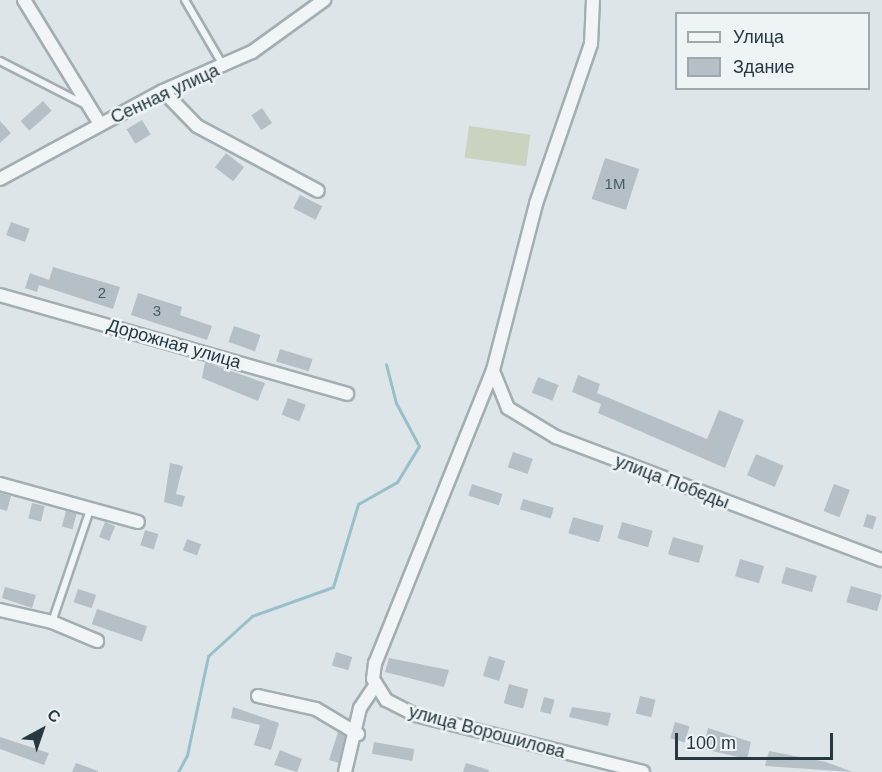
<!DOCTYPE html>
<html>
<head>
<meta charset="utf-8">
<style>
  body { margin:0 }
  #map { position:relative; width:882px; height:772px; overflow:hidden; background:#dee5e9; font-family:Helvetica,sans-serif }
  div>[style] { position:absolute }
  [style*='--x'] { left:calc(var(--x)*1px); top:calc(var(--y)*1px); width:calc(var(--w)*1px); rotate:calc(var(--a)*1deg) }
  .green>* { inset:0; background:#cad3bf; transform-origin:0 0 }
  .stream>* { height:3px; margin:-1.5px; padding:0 1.5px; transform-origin:1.5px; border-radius:1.5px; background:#97c0cb }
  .building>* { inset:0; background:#b5c0c6; transform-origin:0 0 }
  .roads { filter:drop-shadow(2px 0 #a3aeb3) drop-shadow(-2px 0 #a3aeb3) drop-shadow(0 2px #a3aeb3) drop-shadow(0 -2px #a3aeb3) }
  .service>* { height:6px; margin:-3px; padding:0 3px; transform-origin:3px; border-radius:3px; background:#f1f5f7 }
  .minor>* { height:12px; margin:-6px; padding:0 6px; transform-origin:6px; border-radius:6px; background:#f1f5f7 }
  span { translate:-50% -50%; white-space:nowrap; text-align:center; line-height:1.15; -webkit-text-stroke:5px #eef4f6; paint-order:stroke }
  .number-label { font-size:15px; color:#4a5a62 }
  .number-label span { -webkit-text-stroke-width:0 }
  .street-label { font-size:18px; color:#263840 }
  .legend { position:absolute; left:675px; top:12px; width:195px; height:78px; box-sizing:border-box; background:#eef4f6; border:2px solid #9ea9ad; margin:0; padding:8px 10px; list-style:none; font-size:18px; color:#263840 }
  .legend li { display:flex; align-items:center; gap:12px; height:30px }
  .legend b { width:30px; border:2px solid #9ea9ad }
  .north { position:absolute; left:12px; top:700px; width:60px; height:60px; -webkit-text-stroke:4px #eef4f6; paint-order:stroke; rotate:40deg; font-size:16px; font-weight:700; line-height:24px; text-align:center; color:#263840 }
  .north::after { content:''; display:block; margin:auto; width:21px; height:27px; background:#263840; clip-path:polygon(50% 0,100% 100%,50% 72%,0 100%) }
  .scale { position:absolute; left:675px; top:733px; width:158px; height:27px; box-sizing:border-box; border:3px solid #263840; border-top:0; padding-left:8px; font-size:18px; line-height:21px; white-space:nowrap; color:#263840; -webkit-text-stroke:4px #eef4f6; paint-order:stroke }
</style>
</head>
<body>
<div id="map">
  <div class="green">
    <i style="left:469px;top:126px;width:62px;height:32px;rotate:8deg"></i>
  </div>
  <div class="stream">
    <i style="--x:178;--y:772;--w:19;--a:-62"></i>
    <i style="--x:187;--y:755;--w:101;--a:-78"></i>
    <i style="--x:208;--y:656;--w:59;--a:-42.3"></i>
    <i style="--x:252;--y:616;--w:86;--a:-19.7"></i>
    <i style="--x:333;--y:587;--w:87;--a:-73.2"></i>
    <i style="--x:358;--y:504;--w:45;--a:-29.4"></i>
    <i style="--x:397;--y:482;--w:42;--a:-58.6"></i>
    <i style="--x:419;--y:446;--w:49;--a:-118.1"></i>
    <i style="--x:396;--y:403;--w:40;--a:-104.4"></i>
  </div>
  <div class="building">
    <i style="left:43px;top:101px;width:13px;height:30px;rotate:48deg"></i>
    <i style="left:262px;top:108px;width:18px;height:13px;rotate:56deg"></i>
    <i style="left:142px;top:120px;width:17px;height:18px;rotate:59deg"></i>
    <i style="clip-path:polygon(0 121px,11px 133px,0 143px)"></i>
    <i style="left:226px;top:153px;width:23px;height:18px;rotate:38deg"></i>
    <i style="left:605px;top:158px;width:36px;height:43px;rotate:18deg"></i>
    <i style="left:300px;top:195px;width:25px;height:15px;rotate:27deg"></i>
    <i style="left:11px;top:222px;width:20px;height:14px;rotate:20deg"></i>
    <i style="clip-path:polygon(53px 267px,120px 287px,113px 309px,39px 285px,37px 292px,25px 288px,30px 273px,49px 280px)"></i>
    <i style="clip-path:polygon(138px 293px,182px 307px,180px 315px,212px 326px,207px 340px,131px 315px)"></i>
    <i style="left:234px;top:326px;width:28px;height:17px;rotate:19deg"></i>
    <i style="left:280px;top:349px;width:34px;height:13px;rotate:17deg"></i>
    <i style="clip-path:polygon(205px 362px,265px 383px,258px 401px,202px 378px)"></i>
    <i style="clip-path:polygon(578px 375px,600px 384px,597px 393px,707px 439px,719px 410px,744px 420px,725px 468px,598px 413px,601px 404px,572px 392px)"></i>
    <i style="left:538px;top:377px;width:22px;height:17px;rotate:21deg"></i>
    <i style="left:288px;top:398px;width:19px;height:18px;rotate:21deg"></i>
    <i style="left:513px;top:452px;width:21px;height:16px;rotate:19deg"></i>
    <i style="left:756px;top:454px;width:30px;height:23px;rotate:23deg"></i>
    <i style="clip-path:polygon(170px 463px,183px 466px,176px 494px,185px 496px,182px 507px,164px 502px)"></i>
    <i style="left:472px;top:484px;width:32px;height:12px;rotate:18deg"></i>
    <i style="left:834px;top:484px;width:17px;height:29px;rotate:21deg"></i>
    <i style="clip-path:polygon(0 493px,11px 496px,7px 511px,0 509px)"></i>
    <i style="left:523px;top:499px;width:32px;height:11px;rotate:16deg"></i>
    <i style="left:32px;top:503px;width:13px;height:16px;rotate:13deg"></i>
    <i style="left:66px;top:511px;width:11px;height:16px;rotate:15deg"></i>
    <i style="left:867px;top:514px;width:10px;height:13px;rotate:17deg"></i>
    <i style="left:573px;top:517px;width:32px;height:17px;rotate:16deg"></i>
    <i style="left:105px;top:522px;width:11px;height:16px;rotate:22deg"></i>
    <i style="left:622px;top:522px;width:32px;height:17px;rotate:16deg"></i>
    <i style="left:145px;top:530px;width:14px;height:16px;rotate:17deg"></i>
    <i style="left:673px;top:537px;width:32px;height:18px;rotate:16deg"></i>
    <i style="left:187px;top:539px;width:15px;height:12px;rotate:20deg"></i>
    <i style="left:740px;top:559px;width:25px;height:18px;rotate:16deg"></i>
    <i style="left:786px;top:567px;width:32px;height:17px;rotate:16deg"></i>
    <i style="left:851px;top:586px;width:32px;height:17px;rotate:16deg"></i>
    <i style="clip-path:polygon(5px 587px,36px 595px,32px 608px,2px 598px)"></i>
    <i style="left:78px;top:589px;width:19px;height:14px;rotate:18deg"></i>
    <i style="left:97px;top:609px;width:53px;height:16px;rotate:19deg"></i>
    <i style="left:336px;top:652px;width:17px;height:14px;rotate:17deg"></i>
    <i style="left:489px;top:656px;width:17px;height:21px;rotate:17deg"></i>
    <i style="clip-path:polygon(389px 658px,449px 670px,444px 687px,385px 672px)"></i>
    <i style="left:509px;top:684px;width:20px;height:20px;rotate:15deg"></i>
    <i style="left:640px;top:696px;width:16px;height:18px;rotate:14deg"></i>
    <i style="left:544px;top:697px;width:11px;height:15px;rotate:15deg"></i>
    <i style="clip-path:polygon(233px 707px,279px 723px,271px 750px,254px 745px,260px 725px,231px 718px)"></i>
    <i style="clip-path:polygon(572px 707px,611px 713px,608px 726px,569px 717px)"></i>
    <i style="left:675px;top:722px;width:15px;height:17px;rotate:16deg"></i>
    <i style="clip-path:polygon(708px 728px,751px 742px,747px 759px,703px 749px)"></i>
    <i style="clip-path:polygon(338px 732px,345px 736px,339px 763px,329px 760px)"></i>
    <i style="clip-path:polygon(0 737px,49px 753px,44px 765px,0 749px)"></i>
    <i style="left:374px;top:742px;width:41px;height:12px;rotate:10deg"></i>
    <i style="clip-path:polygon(280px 750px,302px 759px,297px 772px,274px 765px)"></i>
    <i style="clip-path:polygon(769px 751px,826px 762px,853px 772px,765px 766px)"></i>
    <i style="clip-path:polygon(76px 763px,98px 771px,98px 772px,72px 772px)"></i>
    <i style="clip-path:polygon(466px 763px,489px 770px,488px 772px,463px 772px)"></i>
  </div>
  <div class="roads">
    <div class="service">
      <i style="--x:185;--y:0;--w:78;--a:59.8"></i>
      <i style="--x:0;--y:61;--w:99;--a:27.1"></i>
      <i style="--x:52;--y:622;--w:118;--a:-71.3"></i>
    </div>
    <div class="minor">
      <i style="--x:24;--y:0;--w:145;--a:58.5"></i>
      <i style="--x:593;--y:0;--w:44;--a:92.6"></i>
      <i style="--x:591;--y:44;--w:169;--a:109"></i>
      <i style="--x:536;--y:204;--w:171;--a:104.5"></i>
      <i style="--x:493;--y:370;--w:316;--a:111.9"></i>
      <i style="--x:375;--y:663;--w:16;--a:97"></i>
      <i style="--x:373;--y:679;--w:25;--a:58"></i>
      <i style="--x:386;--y:700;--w:33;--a:27"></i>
      <i style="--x:415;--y:715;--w:235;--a:14"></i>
      <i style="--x:163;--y:91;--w:49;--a:45.8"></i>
      <i style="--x:197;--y:126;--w:137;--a:28.2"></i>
      <i style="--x:0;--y:179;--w:185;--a:-28.4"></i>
      <i style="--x:163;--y:91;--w:97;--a:-23.7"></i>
      <i style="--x:252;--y:52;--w:89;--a:-35.8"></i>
      <i style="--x:0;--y:295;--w:361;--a:15.9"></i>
      <i style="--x:493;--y:371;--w:40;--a:68"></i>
      <i style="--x:508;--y:408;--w:56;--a:31.1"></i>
      <i style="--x:556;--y:437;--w:348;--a:20.7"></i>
      <i style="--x:0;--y:484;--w:143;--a:15.4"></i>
      <i style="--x:0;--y:610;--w:53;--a:13"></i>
      <i style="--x:52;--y:622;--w:49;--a:22.9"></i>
      <i style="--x:258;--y:696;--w:59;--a:12.6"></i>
      <i style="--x:316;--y:709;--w:49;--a:30.8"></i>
      <i style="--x:345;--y:772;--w:66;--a:-76.8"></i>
      <i style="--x:360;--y:708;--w:27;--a:-56"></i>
    </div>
  </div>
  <div class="number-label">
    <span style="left:615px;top:184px">1М</span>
    <span style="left:102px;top:293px">2</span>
    <span style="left:157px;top:311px">3</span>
  </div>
  <div class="street-label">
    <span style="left:165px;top:94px;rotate:-25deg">Сенная улица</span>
    <span style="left:174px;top:344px;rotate:16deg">Дорожная улица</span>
    <span style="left:672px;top:482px;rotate:21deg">улица Победы</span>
    <span style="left:487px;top:732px;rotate:15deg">улица Ворошилова</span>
  </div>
  <ul class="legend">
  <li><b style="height:8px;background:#f1f5f7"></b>Улица</li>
  <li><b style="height:16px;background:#b5c0c6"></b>Здание</li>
  </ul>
  <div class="north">С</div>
  <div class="scale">100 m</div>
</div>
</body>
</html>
